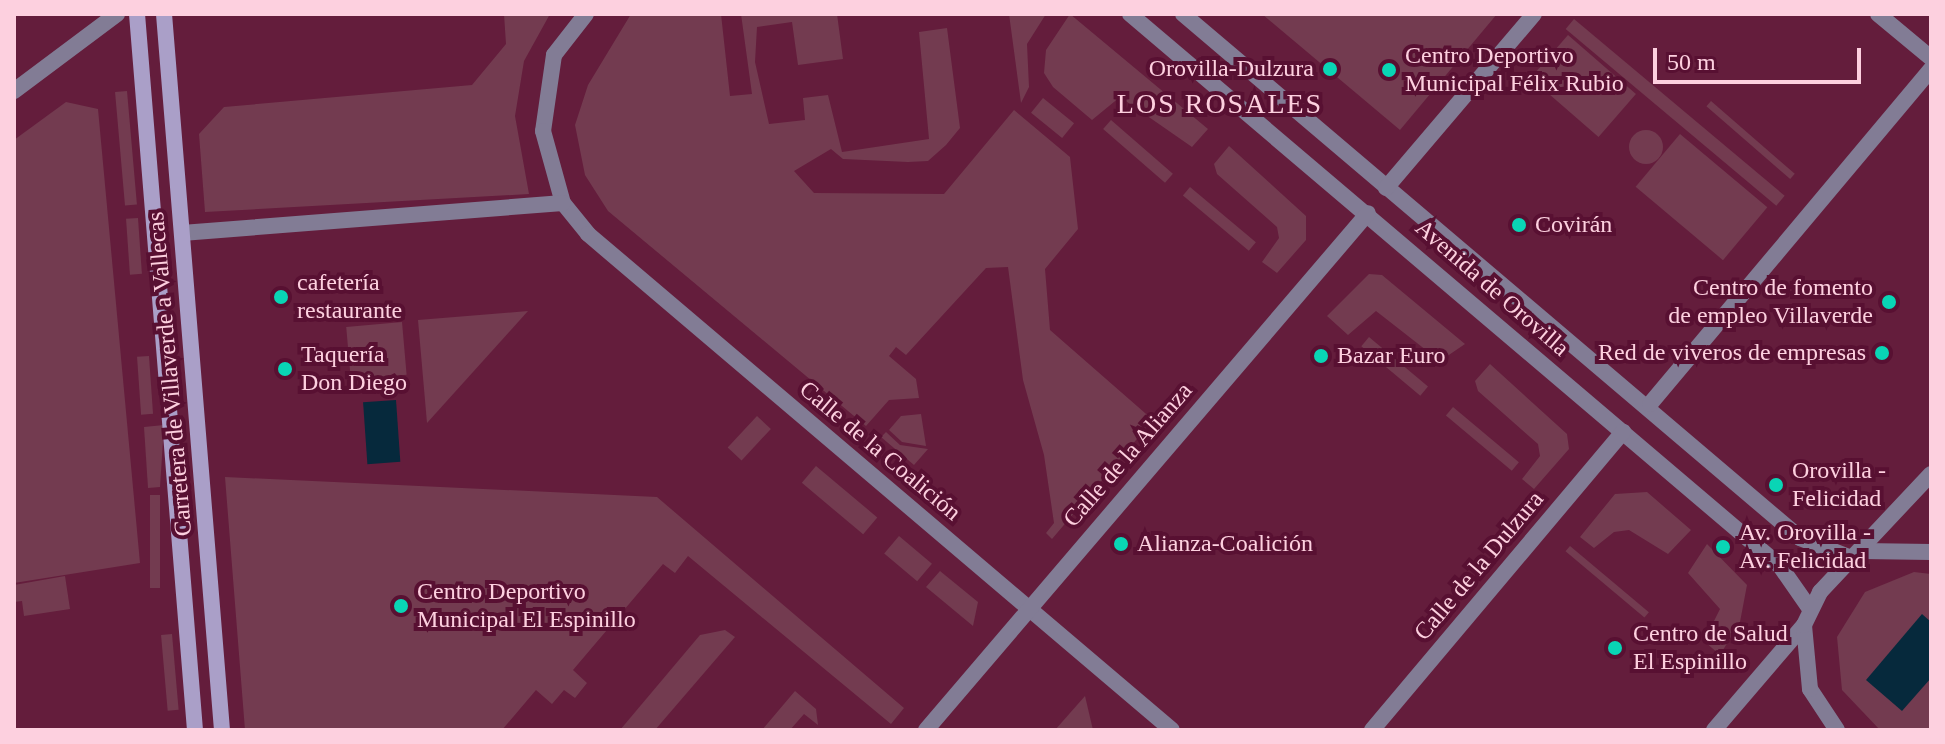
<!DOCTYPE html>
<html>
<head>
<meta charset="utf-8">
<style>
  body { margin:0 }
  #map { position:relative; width:1945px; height:744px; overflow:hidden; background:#641d3c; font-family:Georgia,serif }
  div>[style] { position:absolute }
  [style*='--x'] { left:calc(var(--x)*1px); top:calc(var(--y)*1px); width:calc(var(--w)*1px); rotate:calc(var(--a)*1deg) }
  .green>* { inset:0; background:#733b50; transform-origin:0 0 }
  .round { border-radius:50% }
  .water>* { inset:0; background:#06293c; transform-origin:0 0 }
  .minor>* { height:16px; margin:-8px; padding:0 8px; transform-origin:8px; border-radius:8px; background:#827c95 }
  .secondary>* { height:16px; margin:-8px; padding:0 8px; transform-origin:8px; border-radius:8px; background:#aa9fc8 }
  .dots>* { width:22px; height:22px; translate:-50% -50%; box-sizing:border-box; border:4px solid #581032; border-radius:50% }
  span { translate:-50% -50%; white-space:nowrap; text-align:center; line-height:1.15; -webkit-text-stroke:8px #581032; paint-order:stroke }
  .poi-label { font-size:24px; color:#fdd0df }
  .left { translate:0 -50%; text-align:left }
  .right { translate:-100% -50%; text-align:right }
  .street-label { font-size:24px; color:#fdd0df }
  .quarter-label { font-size:28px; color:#fdd0df; letter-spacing:2px }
  .frame { position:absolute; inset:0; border:16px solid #fdd0df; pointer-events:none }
  .scale { position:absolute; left:1653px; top:48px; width:208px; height:36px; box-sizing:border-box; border:4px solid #fdd0df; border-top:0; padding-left:10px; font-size:24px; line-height:28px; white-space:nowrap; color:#fdd0df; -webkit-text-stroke:6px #581032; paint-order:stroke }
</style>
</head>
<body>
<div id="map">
  <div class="green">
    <i style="clip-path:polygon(504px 14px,550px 14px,524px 61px,515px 116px,529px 194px,205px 212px,199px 134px,224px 107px,472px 85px,506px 44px)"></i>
    <i style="clip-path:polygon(631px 14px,721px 14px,730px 96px,752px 94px,741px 14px,837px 14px,843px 59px,798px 65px,792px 22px,757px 27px,755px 62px,769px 124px,805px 120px,803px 98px,828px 95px,842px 152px,929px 139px,919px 32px,947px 28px,960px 128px,946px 145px,928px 161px,908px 162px,843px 159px,831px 149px,794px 171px,814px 193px,944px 194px,1014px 110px,1070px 157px,1078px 229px,1045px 269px,1050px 330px,1153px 420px,1052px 539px,1046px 533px,1054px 523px,1044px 455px,1023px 380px,1008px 267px,986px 268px,906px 355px,896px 347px,889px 356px,916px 379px,919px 398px,889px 400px,866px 426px,608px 211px,585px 175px,575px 125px,588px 85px)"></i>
    <i style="clip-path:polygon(1009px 14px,1046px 14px,1027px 44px,1029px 87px,1021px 103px)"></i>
    <i style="clip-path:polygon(1070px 14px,1208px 129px,1192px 147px,1120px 97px,1092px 120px,1053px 87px,1044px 73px,1046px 50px)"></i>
    <i style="clip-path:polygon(1262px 14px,1497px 14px,1400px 130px)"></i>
    <i style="left:1574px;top:19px;width:275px;height:13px;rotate:40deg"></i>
    <i style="left:1568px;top:35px;width:90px;height:57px;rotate:41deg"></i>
    <i style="left:127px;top:91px;width:114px;height:12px;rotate:85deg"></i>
    <i style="left:1043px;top:98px;width:40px;height:19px;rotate:39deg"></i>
    <i style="left:1711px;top:101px;width:111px;height:7px;rotate:41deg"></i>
    <i style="clip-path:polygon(66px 102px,98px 109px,140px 563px,14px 583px,14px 140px)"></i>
    <i style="left:1111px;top:120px;width:82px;height:12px;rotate:41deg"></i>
    <i class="round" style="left:1629px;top:130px;width:34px;height:34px"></i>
    <i style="left:1680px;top:134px;width:114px;height:69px;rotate:40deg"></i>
    <i style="clip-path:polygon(1229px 146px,1306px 216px,1306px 240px,1277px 273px,1262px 262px,1279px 238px,1277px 227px,1217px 174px,1214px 164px)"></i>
    <i style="left:1190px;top:187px;width:86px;height:11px;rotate:40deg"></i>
    <i style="left:138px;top:218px;width:56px;height:12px;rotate:86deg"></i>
    <i style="clip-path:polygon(1369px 274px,1382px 275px,1465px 344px,1440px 361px,1376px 311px,1348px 335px,1327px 316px)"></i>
    <i style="clip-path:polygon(528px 311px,427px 423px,418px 320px)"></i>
    <i style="left:402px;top:322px;width:53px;height:56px;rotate:85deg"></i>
    <i style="left:1369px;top:337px;width:77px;height:12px;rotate:40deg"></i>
    <i style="left:149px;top:356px;width:58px;height:12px;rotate:86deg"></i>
    <i style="clip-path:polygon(1490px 364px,1567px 434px,1569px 449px,1534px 489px,1522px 479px,1540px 456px,1538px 444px,1478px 391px,1475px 381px)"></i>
    <i style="left:1453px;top:407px;width:86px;height:11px;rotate:40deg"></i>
    <i style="clip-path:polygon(921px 414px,926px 446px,902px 442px,889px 430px,901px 416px)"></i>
    <i style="left:757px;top:416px;width:19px;height:43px;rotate:43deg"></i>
    <i style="clip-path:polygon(164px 425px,160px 487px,148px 488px,144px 427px)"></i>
    <i style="clip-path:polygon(886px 432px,900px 445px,928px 449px,914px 465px,881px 437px)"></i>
    <i style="left:816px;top:466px;width:80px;height:22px;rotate:40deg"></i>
    <i style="clip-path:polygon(225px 477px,657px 497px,904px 708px,891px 724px,688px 556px,675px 573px,663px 564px,573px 670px,587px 683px,575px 698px,564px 690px,552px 704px,536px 690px,502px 730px,245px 730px)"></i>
    <i style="clip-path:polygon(1647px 492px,1691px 530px,1668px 554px,1629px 530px,1614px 532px,1594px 548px,1580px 537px,1615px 494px)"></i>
    <i style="left:150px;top:495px;width:10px;height:93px"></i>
    <i style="left:899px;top:536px;width:43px;height:23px;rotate:40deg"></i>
    <i style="clip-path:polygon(1707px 544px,1747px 585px,1740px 622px,1720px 655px,1704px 641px,1720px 609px,1688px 573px)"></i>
    <i style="left:1570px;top:546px;width:103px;height:7px;rotate:40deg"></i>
    <i style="clip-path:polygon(940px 571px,978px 602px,973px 626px,926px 587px)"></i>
    <i style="clip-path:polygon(1914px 572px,1931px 574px,1931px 730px,1880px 730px,1842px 690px,1837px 637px,1865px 592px)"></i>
    <i style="clip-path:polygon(65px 576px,70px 609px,24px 616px,22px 601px,14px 602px,14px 585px)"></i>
    <i style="clip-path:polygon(725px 630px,735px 637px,655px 730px,620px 730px,700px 635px)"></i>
    <i style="left:172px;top:634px;width:76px;height:11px;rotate:85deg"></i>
    <i style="clip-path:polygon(795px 691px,816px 709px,818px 725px,804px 714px,790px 730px,762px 730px)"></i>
    <i style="clip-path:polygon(1085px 696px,1093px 730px,1055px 730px)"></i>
  </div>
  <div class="water">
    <i style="left:396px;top:400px;width:62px;height:33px;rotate:86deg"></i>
    <i style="clip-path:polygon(1922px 614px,1931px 622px,1931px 678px,1902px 711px,1866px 680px)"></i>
  </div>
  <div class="minor">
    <i style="--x:586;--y:14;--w:52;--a:128"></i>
    <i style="--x:554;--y:55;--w:77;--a:98.2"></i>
    <i style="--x:543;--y:131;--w:75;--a:74.5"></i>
    <i style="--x:563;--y:203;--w:40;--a:51"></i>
    <i style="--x:588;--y:234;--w:766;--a:40.34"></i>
    <i style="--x:1130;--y:14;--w:853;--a:40.34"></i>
    <i style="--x:1780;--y:566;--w:52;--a:55.1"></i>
    <i style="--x:1183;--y:14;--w:809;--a:40.34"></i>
    <i style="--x:1800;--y:538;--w:55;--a:21.4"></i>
    <i style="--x:1878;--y:14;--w:69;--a:39.7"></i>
    <i style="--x:14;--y:91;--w:129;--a:-36.8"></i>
    <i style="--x:1386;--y:188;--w:228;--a:-49.6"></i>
    <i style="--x:182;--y:233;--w:382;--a:-4.5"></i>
    <i style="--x:1650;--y:404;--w:437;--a:-50"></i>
    <i style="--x:1862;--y:551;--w:69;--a:0.8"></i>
    <i style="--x:926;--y:730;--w:680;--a:-49.47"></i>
    <i style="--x:1372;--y:730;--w:390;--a:-49.9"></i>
    <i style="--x:1714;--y:730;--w:138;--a:-49.4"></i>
    <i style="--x:1837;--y:730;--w:49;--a:-123.4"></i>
    <i style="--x:1810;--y:689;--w:64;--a:-95.4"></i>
    <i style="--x:1804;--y:625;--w:37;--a:-64"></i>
    <i style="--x:1820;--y:592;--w:162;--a:-46.8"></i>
  </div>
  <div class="secondary">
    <i style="--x:137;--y:14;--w:718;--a:85.37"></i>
    <i style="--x:164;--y:14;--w:718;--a:85.37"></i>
  </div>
  <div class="dots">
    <i style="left:1330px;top:69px;background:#09d5b5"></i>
    <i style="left:1389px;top:70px;background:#09d5b5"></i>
    <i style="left:1519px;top:225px;background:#09d5b5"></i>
    <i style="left:281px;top:297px;background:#09d5b5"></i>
    <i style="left:1889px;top:302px;background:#09d5b5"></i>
    <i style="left:1882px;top:353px;background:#09d5b5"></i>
    <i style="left:1321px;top:356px;background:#09d5b5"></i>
    <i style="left:285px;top:369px;background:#09d5b5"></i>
    <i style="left:1776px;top:485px;background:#09d5b5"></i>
    <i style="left:1121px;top:544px;background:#09d5b5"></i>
    <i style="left:1723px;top:547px;background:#09d5b5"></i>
    <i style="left:401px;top:606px;background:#09d5b5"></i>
    <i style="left:1615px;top:648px;background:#09d5b5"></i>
  </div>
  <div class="poi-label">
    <span class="left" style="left:1405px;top:70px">Centro Deportivo<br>Municipal Félix Rubio</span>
    <span class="right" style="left:1314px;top:69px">Orovilla-Dulzura</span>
    <span class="left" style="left:1535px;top:225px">Covirán</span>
    <span class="left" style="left:297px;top:297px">cafetería<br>restaurante</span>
    <span class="right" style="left:1873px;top:302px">Centro de fomento<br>de empleo Villaverde</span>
    <span class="right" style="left:1866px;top:353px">Red de viveros de empresas</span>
    <span class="left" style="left:301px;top:369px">Taquería<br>Don Diego</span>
    <span class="left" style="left:1337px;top:356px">Bazar Euro</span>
    <span class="left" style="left:1792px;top:485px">Orovilla -<br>Felicidad</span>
    <span class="left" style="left:1739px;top:547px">Av. Orovilla -<br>Av. Felicidad</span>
    <span class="left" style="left:1137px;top:544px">Alianza-Coalición</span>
    <span class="left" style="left:417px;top:606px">Centro Deportivo<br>Municipal El Espinillo</span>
    <span class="left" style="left:1633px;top:648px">Centro de Salud<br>El Espinillo</span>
  </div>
  <div class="street-label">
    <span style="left:1492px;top:288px;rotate:41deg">Avenida de Orovilla</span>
    <span style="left:170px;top:374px;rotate:-95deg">Carretera de Villaverde a Vallecas</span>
    <span style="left:880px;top:451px;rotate:40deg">Calle de la Coalición</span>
    <span style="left:1128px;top:455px;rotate:-49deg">Calle de la Alianza</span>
    <span style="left:1479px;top:566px;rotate:-50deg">Calle de la Dulzura</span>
  </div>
  <div class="quarter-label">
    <span style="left:1220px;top:104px">LOS ROSALES</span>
  </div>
  <div class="frame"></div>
  <div class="scale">50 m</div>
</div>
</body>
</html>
